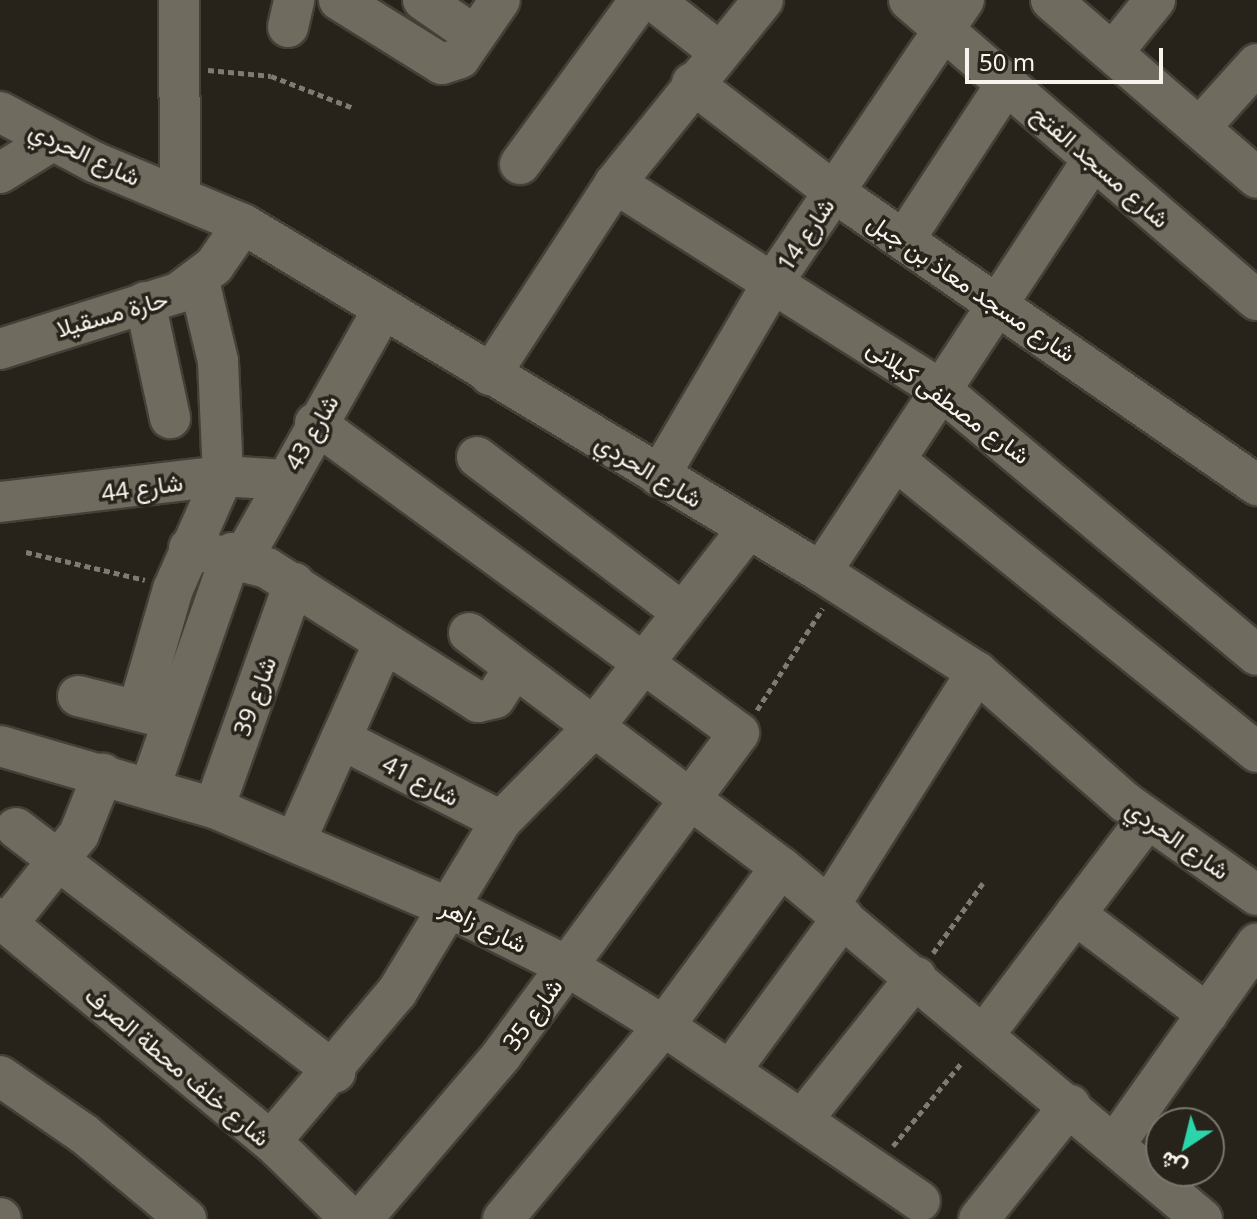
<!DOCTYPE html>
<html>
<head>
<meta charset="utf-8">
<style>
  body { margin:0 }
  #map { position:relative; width:1257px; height:1219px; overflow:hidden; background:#27231a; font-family:"Noto Sans",Vazirmatn,sans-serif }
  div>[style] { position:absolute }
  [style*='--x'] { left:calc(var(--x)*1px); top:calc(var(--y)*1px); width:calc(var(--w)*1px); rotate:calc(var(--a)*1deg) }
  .path>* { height:5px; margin-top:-2.5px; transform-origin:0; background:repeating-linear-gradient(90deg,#7e7b73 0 6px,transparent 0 10px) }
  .roads { filter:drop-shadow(2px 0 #434038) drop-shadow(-2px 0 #434038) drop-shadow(0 2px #434038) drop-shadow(0 -2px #434038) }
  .minor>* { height:40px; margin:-20px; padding:0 20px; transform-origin:20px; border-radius:20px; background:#6f6b5f }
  span { translate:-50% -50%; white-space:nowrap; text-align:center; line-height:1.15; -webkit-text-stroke:7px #27231a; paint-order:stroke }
  .street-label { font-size:24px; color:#f7f4ee }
  .north { position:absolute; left:1145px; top:1107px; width:80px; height:80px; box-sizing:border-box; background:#27231a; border:2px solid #7a776f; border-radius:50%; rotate:215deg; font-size:22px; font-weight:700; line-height:32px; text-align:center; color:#f7f4ee }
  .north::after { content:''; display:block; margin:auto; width:28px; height:36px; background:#2bd5ac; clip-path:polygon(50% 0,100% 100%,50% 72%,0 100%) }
  .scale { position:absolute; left:965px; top:48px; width:198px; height:36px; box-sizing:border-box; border:4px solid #f7f4ee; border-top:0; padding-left:10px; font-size:24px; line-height:28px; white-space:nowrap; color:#f7f4ee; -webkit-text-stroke:6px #27231a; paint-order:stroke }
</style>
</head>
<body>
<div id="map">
  <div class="path">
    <i style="--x:208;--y:70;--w:63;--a:5.4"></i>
    <i style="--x:271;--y:76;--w:86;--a:21.2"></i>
    <i style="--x:26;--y:552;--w:122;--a:13.2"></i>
    <i style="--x:757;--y:710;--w:121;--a:-57.1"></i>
    <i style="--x:933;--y:953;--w:86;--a:-54.5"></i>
    <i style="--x:893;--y:1146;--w:110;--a:-50.5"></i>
  </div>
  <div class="roads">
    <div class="minor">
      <i style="--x:179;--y:0;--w:193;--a:89.7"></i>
      <i style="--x:339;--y:0;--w:121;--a:31.9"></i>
      <i style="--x:442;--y:64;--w:19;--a:-18"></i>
      <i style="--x:460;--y:58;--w:70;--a:-55.4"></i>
      <i style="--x:423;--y:0;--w:63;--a:34.7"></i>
      <i style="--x:653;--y:0;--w:83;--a:38.1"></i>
      <i style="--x:909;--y:0;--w:459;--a:40.8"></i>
      <i style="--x:1051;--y:0;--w:272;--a:40.8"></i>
      <i style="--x:288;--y:27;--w:28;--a:-77"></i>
      <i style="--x:1113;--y:52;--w:67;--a:-51.1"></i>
      <i style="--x:692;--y:83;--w:179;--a:37.5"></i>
      <i style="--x:834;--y:192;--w:515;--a:34.71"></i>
      <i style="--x:0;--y:112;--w:106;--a:28"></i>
      <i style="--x:94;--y:162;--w:161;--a:22.6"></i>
      <i style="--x:243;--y:224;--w:675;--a:31.05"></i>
      <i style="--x:821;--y:572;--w:185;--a:32.7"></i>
      <i style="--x:977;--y:672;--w:197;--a:41.3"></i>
      <i style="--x:1125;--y:802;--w:161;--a:35.2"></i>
      <i style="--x:1202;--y:125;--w:82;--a:-48"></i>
      <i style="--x:520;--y:164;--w:203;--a:-53.8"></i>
      <i style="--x:0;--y:173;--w:61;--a:-31.6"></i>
      <i style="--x:615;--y:183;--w:386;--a:32.4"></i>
      <i style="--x:941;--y:390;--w:412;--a:40"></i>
      <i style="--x:904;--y:240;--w:186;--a:-56.8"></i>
      <i style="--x:145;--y:302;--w:119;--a:77.8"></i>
      <i style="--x:0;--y:349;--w:187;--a:-17.5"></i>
      <i style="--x:178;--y:293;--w:45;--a:-36.9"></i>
      <i style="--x:214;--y:266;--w:51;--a:-55.4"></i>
      <i style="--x:490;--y:375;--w:229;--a:-56.9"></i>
      <i style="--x:615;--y:183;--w:235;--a:-51"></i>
      <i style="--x:315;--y:423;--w:525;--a:36.17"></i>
      <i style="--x:739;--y:733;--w:400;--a:126.4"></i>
      <i style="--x:502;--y:1055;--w:216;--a:130.5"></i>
      <i style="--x:477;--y:457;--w:258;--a:37.1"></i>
      <i style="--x:895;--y:460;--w:465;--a:38.9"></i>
      <i style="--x:659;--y:476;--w:229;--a:-59.5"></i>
      <i style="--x:775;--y:279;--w:337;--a:-55.9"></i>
      <i style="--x:0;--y:502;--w:225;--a:-6.7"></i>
      <i style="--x:223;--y:476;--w:61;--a:3.8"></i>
      <i style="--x:189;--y:548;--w:81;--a:14.4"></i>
      <i style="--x:267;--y:568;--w:250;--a:32.4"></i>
      <i style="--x:478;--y:702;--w:17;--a:-13"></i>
      <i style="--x:495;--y:698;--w:31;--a:-57"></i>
      <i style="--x:244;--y:556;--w:281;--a:-60.6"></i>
      <i style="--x:821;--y:572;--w:494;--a:-56.6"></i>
      <i style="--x:469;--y:633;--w:390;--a:36.9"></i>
      <i style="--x:781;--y:867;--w:549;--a:39.9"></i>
      <i style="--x:78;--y:696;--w:87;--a:14"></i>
      <i style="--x:138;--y:710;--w:126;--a:-73.9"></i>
      <i style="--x:173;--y:589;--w:124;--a:-66.1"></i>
      <i style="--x:223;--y:476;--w:115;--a:-92.5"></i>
      <i style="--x:218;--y:361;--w:82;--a:-103.4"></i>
      <i style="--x:341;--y:739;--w:180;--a:27.1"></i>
      <i style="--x:0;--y:746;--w:223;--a:16.2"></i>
      <i style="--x:214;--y:808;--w:256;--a:23"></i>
      <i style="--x:450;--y:908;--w:131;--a:26.4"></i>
      <i style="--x:567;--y:966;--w:114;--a:31.7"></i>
      <i style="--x:664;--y:1026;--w:310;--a:34.4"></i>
      <i style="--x:150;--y:787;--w:248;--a:-70.7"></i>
      <i style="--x:214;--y:808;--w:239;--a:-70.4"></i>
      <i style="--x:16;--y:828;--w:402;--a:37.4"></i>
      <i style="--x:295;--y:842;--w:217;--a:-66"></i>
      <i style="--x:829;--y:906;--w:277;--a:-57.7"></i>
      <i style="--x:1075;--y:914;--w:166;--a:37.1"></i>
      <i style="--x:0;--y:918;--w:351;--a:39.5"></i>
      <i style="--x:271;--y:1141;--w:112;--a:44.3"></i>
      <i style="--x:7;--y:924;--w:115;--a:-51.3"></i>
      <i style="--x:79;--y:834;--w:65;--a:-68.2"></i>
      <i style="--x:986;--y:1032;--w:267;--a:-52.9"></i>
      <i style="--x:730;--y:1071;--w:191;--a:-53.7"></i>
      <i style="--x:0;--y:1076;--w:102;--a:34.6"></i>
      <i style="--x:84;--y:1134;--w:133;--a:39.8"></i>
      <i style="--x:802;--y:1120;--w:183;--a:-51.4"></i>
      <i style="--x:271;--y:1141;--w:195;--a:-49.8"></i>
      <i style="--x:397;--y:992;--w:200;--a:-58.7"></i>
      <i style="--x:501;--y:821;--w:131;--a:-45.3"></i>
      <i style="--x:593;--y:728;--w:252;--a:-52.1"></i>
      <i style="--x:1117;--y:1141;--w:242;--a:-54.7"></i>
      <i style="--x:0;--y:1218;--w:1;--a:45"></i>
      <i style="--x:503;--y:1219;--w:251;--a:-50.2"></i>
      <i style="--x:664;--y:1026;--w:197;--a:-53.7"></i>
      <i style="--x:979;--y:1219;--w:146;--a:-51.4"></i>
    </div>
  </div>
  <div class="street-label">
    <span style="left:85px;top:153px;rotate:25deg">شارع الحردي</span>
    <span style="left:1101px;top:166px;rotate:41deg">شارع مسجد الفتح</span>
    <span style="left:805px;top:234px;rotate:-56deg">شارع 14</span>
    <span style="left:972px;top:287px;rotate:34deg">شارع مسجد معاذ بن جبل</span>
    <span style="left:112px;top:313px;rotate:-16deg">حارة مسقيلا</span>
    <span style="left:949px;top:401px;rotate:36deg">شارع مصطفى كيلانى</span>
    <span style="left:311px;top:432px;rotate:-60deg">شارع 43</span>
    <span style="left:649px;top:470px;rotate:31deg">شارع الحردي</span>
    <span style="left:142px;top:487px;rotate:-8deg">شارع 44</span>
    <span style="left:254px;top:696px;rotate:-70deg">شارع 39</span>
    <span style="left:421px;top:780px;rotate:27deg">شارع 41</span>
    <span style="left:1178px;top:839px;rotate:35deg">شارع الحردي</span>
    <span style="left:484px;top:925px;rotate:26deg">شارع زاهر</span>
    <span style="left:532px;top:1014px;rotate:-54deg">شارع 35</span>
    <span style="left:178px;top:1066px;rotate:40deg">شارع خلف محطة الصرف</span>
  </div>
  <div class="north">ش</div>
  <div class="scale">50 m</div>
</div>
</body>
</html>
